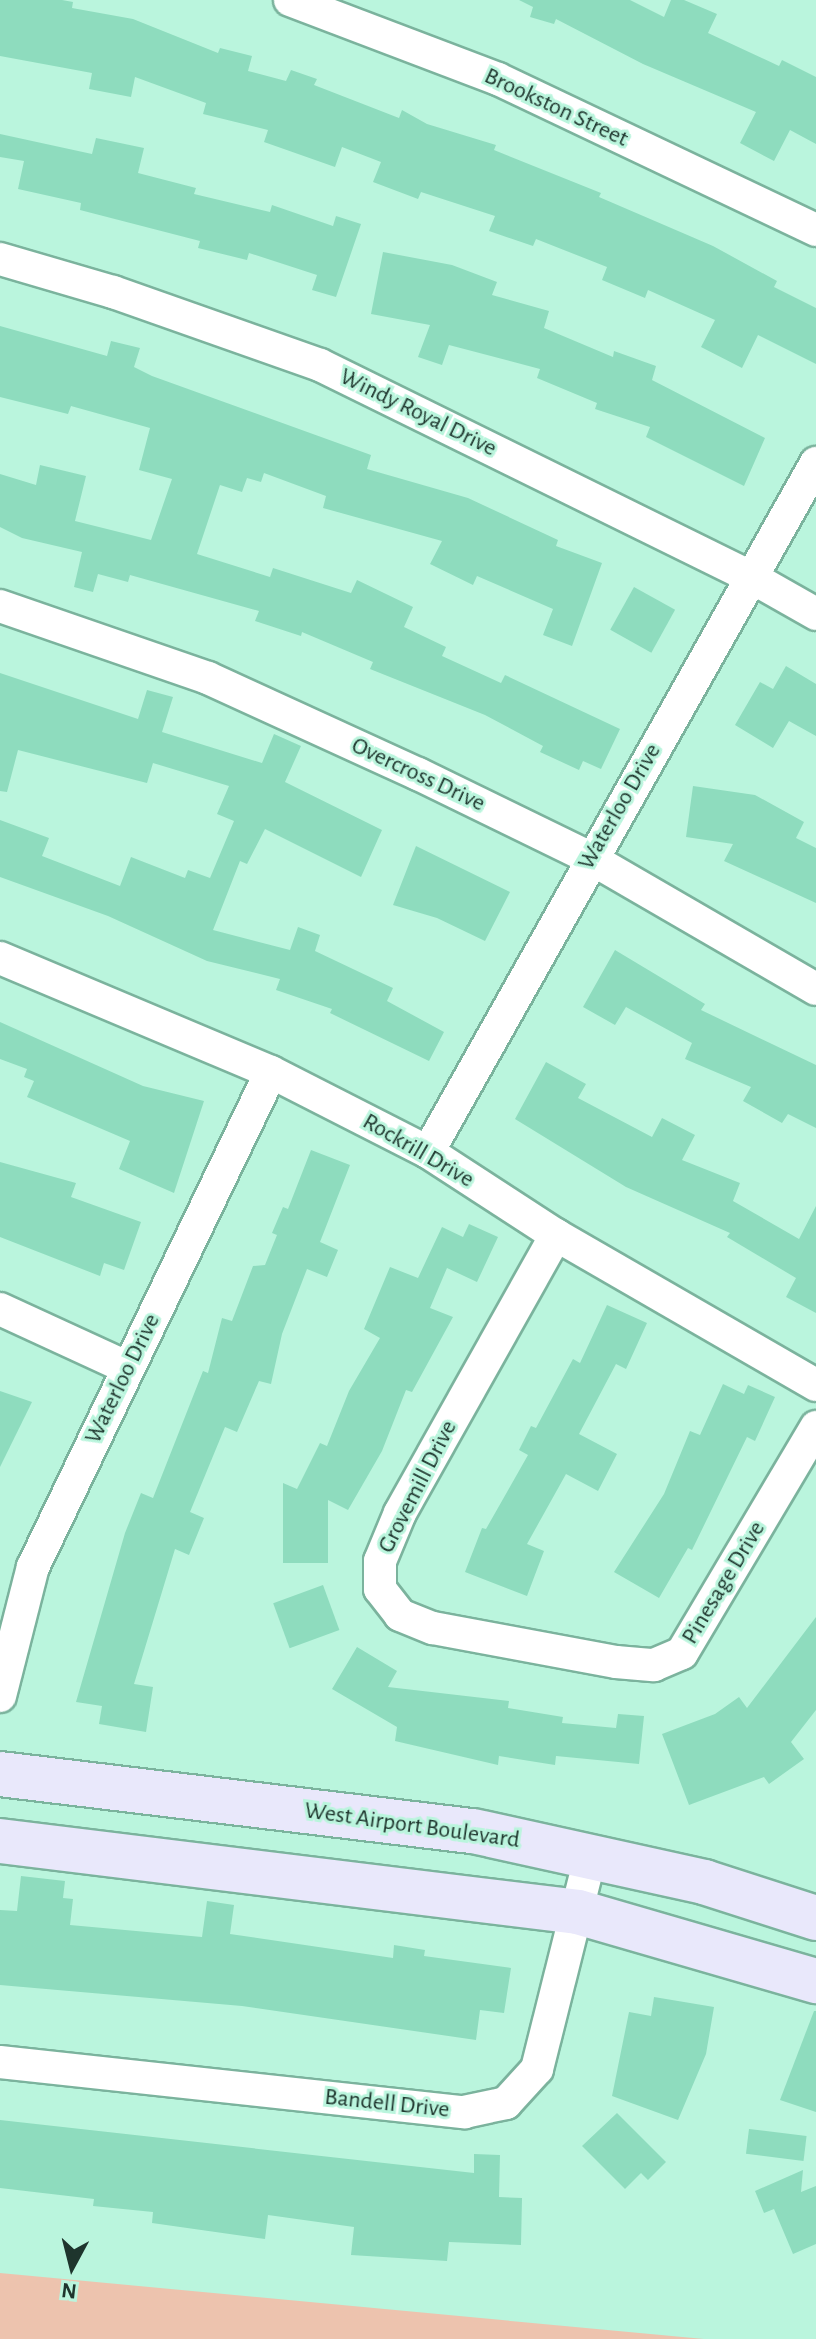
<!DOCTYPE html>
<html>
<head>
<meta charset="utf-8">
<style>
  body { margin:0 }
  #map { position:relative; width:816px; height:2339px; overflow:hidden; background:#baf5dd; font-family:"Alegreya Sans",sans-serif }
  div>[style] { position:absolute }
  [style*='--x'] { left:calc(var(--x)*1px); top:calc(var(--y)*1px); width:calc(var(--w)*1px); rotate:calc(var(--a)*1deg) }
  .green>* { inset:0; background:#edc3ae }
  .building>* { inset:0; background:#8edcbe; transform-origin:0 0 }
  .roads { filter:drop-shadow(2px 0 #7bb39d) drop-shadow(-2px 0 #7bb39d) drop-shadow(0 2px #7bb39d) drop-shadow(0 -2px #7bb39d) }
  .street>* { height:32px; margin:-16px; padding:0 16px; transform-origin:16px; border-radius:16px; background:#fff }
  .secondary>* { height:44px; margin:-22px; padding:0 22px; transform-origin:22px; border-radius:22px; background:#e9e8fb }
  span { translate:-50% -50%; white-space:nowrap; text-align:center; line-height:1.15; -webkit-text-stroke:6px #baf5dd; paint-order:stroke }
  .street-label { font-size:24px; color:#1e352d }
  .north { position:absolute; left:32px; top:2227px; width:80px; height:80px; -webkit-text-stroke:6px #baf5dd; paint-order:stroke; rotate:187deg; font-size:22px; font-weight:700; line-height:32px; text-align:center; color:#1e352d }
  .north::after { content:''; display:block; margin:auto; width:28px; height:36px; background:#1e352d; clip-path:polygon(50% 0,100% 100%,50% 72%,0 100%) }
</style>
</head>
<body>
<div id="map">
  <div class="green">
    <i style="clip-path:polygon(0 2273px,704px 2339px,0 2339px)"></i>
  </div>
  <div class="building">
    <i style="clip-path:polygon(0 0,62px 0,73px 2px,72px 8px,133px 19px,218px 53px,220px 48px,252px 56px,248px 71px,286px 81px,291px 70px,317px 79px,314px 85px,399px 118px,402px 110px,427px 124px,496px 145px,494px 150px,601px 193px,599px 197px,713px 246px,777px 281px,774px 287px,816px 308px,816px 364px,758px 335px,742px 368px,701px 347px,715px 320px,648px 290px,645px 298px,602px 280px,607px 267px,536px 239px,533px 246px,489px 231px,495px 216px,421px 192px,418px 199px,373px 182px,381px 162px,342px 147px,335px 167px,264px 142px,268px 130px,203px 114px,206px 103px,135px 77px,131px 97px,89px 89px,92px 73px,0 56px)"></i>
    <i style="clip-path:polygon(519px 0,630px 0,664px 17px,671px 0,684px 0,717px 14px,708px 33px,779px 66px,782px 60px,816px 77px,816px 144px,790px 130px,774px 161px,740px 143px,756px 112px,643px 64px,556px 19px,554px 24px,530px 17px,533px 7px)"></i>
    <i style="clip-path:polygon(0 134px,92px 154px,96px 138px,144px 148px,138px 173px,196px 188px,194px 194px,270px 212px,272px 205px,333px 226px,336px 216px,361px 224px,336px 297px,312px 290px,317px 275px,249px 253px,247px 260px,198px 248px,200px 241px,80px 210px,81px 203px,18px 189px,24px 161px,0 157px)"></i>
    <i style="clip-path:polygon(383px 252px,452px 265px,497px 282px,492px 295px,549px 311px,544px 328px,613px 357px,614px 351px,656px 366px,652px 380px,765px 438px,744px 486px,646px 437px,650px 427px,595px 409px,597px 403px,537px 378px,540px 369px,449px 345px,442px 365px,418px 357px,430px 325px,371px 314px)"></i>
    <i style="clip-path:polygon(0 326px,107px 356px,111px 341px,140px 348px,134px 367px,152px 376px,371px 455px,367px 469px,468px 498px,558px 540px,556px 546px,602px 563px,572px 646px,543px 635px,553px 609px,477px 576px,473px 585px,430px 564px,442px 541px,323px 508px,326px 496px,264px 473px,261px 482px,247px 478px,242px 492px,220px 485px,197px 554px,270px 577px,273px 568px,351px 593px,357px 580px,413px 607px,404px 627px,446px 647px,442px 656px,501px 683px,505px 675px,620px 729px,601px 769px,583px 761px,579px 770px,540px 752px,543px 746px,485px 715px,370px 669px,373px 662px,302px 632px,301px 636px,255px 621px,259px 611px,130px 575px,128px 582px,98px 574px,93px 592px,74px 587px,82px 552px,22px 538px,0 527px,0 474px,36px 485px,40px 465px,86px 476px,75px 521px,151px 540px,172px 479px,139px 470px,150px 428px,71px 406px,68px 414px,0 397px)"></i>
    <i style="left:634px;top:587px;width:47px;height:49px;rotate:29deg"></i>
    <i style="clip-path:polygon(786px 666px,816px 684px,816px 736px,789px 721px,773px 748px,735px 725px,760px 682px,773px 689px)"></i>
    <i style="clip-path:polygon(0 673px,138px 719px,147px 690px,173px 697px,162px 732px,262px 763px,274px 734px,301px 746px,285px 782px,382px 830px,361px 877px,265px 829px,247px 864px,240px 861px,213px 930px,290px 950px,298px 927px,320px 935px,315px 951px,393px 988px,387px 1001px,444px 1032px,429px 1061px,330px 1013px,332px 1009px,276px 990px,280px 979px,207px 961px,108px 916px,0 877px,0 820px,49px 838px,42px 856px,120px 886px,131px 857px,185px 878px,188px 870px,210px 878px,234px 821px,217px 814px,229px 786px,153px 763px,147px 783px,18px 750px,7px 792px,0 791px)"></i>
    <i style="clip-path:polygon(693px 786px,755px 795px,804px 822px,796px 838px,816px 848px,816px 903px,724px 861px,733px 844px,686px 837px)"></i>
    <i style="clip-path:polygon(416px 846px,510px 892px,485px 941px,437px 918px,393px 905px)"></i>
    <i style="clip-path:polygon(615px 950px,705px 1004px,701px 1010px,816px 1065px,816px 1128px,788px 1114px,782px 1123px,743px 1101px,751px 1087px,685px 1059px,692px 1043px,626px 1007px,615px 1025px,583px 1007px)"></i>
    <i style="clip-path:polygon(0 1022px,143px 1086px,204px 1101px,174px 1193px,119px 1169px,130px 1141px,27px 1097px,34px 1081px,24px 1077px,27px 1069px,0 1059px)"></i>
    <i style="clip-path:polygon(546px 1062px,586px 1084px,578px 1098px,652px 1137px,662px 1118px,695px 1135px,682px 1160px,740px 1183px,733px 1201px,799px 1239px,816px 1206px,816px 1313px,786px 1297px,796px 1278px,727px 1237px,730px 1233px,626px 1187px,515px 1119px)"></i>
    <i style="clip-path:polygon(311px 1150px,350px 1165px,320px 1242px,338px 1250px,327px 1277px,307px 1269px,282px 1334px,271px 1384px,259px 1381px,237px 1432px,225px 1427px,190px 1512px,204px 1518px,189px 1555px,175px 1549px,134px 1684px,153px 1687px,146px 1732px,99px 1724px,102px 1706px,76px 1702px,125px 1533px,141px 1493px,153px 1498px,203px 1371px,208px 1373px,222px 1318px,232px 1321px,253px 1266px,265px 1265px,277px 1235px,272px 1233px,283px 1207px,288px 1209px)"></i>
    <i style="clip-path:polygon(0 1162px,76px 1183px,71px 1197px,141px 1222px,124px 1270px,104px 1263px,100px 1276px,0 1237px)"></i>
    <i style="clip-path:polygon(469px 1224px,498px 1237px,477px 1282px,447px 1268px,430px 1308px,453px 1317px,412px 1392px,406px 1390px,382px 1451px,348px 1510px,328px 1500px,328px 1563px,283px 1563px,283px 1483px,297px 1489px,320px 1443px,327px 1446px,349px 1391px,380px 1338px,364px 1329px,390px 1267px,418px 1278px,442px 1227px,463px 1237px)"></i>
    <i style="clip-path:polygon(607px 1305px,647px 1323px,626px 1369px,616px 1364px,579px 1434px,617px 1454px,598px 1491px,566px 1474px,527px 1544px,544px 1551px,527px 1596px,465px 1572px,482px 1528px,486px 1529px,528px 1455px,519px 1450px,531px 1426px,536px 1428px,573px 1359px,580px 1363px)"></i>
    <i style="clip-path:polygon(723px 1384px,744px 1394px,748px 1385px,775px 1397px,755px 1441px,747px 1437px,692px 1550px,688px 1548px,659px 1598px,614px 1572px,664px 1494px,690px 1431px,700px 1435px)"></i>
    <i style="clip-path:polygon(0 1391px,32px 1402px,0 1467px)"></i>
    <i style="left:323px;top:1585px;width:48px;height:53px;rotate:70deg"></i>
    <i style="clip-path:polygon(816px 1617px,816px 1710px,791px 1742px,804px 1759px,769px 1784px,764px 1777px,689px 1805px,662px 1734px,715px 1714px,739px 1697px,747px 1708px)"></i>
    <i style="clip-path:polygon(357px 1647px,397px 1671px,388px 1687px,509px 1701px,508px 1708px,563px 1717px,562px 1723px,616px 1728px,618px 1714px,644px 1716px,639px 1764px,556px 1756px,555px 1765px,499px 1756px,498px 1765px,395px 1741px,397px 1727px,332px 1689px)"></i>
    <i style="clip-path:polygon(21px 1876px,65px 1881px,63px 1898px,73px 1899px,70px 1925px,202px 1937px,207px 1901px,234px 1905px,230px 1934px,393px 1958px,394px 1945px,425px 1950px,424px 1956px,511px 1968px,504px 2013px,480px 2010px,476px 2040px,242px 2006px,0 1985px,0 1910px,17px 1911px)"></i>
    <i style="clip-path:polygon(654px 1997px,714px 2007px,706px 2054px,678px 2120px,612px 2096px,629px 2012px,651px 2016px)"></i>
    <i style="clip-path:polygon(814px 2011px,816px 2011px,816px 2112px,780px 2100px)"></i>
    <i style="clip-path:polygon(617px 2113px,666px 2162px,648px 2180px,641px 2173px,625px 2189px,582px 2146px)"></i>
    <i style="clip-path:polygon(0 2120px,474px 2173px,474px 2154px,500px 2155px,499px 2197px,522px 2198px,521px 2245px,449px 2242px,447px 2261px,351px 2255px,354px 2227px,268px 2215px,265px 2239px,152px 2223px,153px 2212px,93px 2206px,94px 2199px,0 2188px)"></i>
    <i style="left:749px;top:2129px;width:58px;height:25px;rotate:7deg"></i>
    <i style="clip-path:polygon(803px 2170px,801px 2192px,816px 2186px,816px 2244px,793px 2254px,774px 2209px,764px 2213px,755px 2191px)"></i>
  </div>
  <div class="roads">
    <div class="street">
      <i style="--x:290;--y:0;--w:222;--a:20.8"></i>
      <i style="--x:498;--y:79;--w:352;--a:25.4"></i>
      <i style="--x:0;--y:259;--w:118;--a:16.3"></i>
      <i style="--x:113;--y:292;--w:219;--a:19.4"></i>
      <i style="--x:320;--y:365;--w:480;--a:26.2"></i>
      <i style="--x:751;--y:577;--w:75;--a:29.6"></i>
      <i style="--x:0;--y:606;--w:220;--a:19.1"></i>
      <i style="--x:208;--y:678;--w:231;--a:24.6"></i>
      <i style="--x:418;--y:774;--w:191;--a:26"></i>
      <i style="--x:590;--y:858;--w:261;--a:30.1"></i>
      <i style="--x:0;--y:958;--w:294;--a:22.8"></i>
      <i style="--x:271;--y:1072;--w:176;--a:27"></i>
      <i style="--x:428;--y:1152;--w:153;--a:33"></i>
      <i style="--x:556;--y:1235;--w:300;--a:30"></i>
      <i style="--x:428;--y:1152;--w:791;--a:-60.61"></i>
      <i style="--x:556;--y:1235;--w:319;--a:119.3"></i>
      <i style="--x:400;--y:1513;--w:52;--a:112.6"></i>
      <i style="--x:380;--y:1561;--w:28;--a:90"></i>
      <i style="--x:380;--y:1589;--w:33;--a:52"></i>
      <i style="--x:400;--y:1615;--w:35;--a:22"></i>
      <i style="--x:433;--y:1628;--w:186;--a:10.5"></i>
      <i style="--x:616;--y:1662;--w:38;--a:5"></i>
      <i style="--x:654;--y:1665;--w:30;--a:-23"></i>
      <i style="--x:682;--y:1653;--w:263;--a:-59.3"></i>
      <i style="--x:0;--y:1309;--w:141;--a:24.7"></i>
      <i style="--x:0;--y:1696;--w:133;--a:-75.7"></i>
      <i style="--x:33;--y:1567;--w:549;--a:-64.32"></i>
      <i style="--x:0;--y:2062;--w:467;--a:6.2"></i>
      <i style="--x:464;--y:2112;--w:43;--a:-12.1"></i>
      <i style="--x:506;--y:2103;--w:46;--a:-47.6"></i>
      <i style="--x:537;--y:2069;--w:222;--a:-75.9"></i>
    </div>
    <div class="secondary">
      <i style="--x:0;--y:1774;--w:476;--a:6.9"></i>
      <i style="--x:473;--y:1831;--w:237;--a:12.4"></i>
      <i style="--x:704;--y:1882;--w:118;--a:17.8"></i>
      <i style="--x:0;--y:1841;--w:582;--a:7"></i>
      <i style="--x:578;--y:1912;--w:248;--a:16.2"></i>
    </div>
  </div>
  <div class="street-label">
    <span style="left:556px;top:108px;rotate:25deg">Brookston Street</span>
    <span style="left:418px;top:413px;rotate:26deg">Windy Royal Drive</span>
    <span style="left:418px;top:775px;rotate:25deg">Overcross Drive</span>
    <span style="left:620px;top:807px;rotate:-60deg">Waterloo Drive</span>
    <span style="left:418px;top:1151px;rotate:30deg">Rockrill Drive</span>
    <span style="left:123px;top:1379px;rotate:-64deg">Waterloo Drive</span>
    <span style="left:418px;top:1487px;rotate:-63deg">Grovemill Drive</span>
    <span style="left:724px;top:1583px;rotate:-59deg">Pinesage Drive</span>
    <span style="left:412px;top:1826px;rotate:8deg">West Airport Boulevard</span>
    <span style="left:387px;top:2104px;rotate:6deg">Bandell Drive</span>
  </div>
  <div class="north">N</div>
</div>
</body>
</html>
